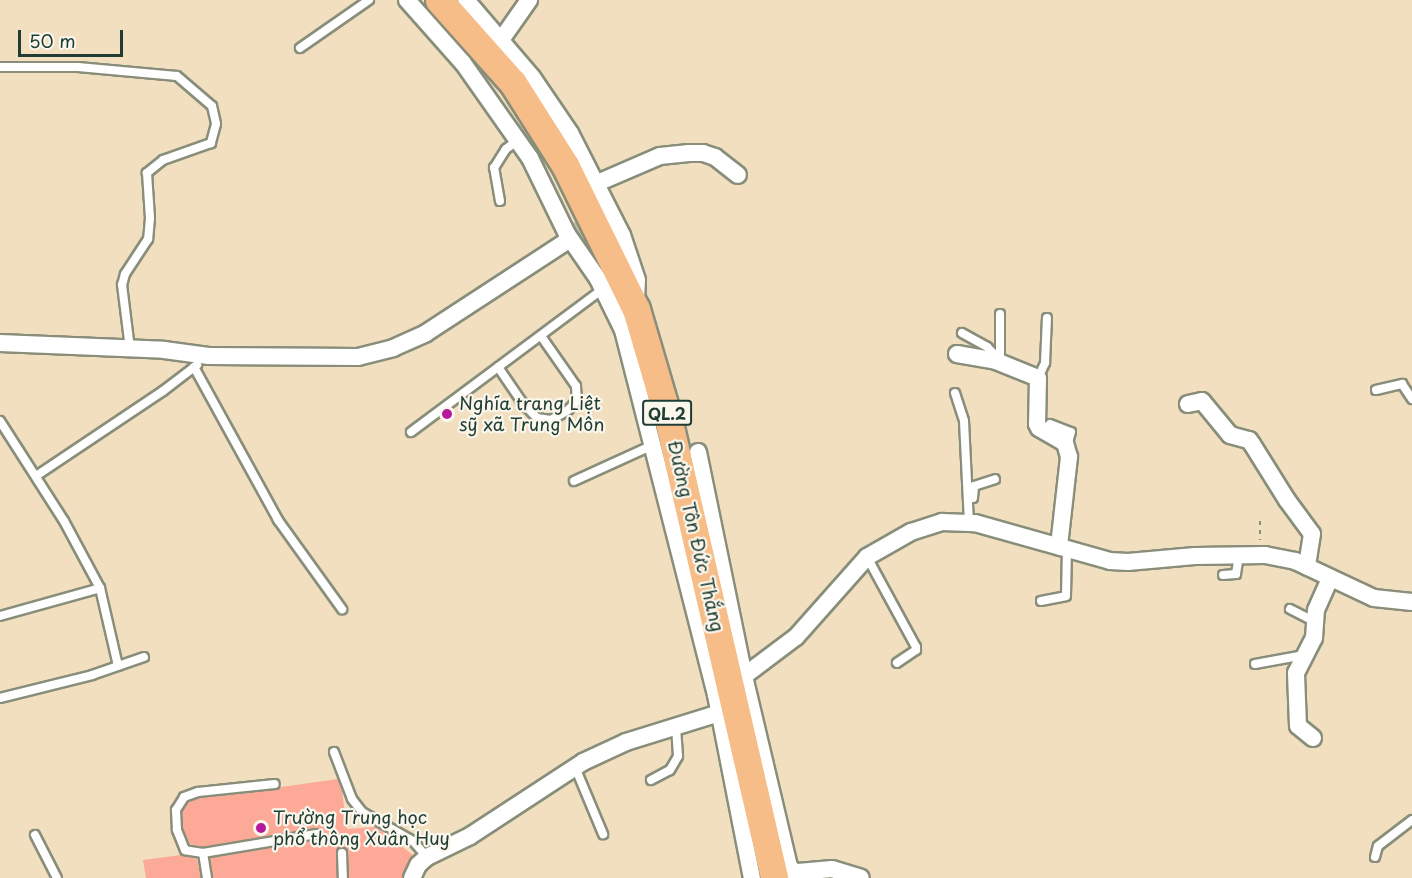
<!DOCTYPE html>
<html>
<head>
<meta charset="utf-8">
<style>
  body { margin:0 }
  #map { position:relative; width:1412px; height:878px; overflow:hidden; background:#f1dfc0; font-family:"Playpen Sans",sans-serif }
  div>[style] { position:absolute }
  [style*='--x'] { left:calc(var(--x)*1px); top:calc(var(--y)*1px); width:calc(var(--w)*1px); rotate:calc(var(--a)*1deg) }
  .building>* { inset:0; background:#fda997 }
  .minor-tunnel>* { height:16px; margin-top:-8px; transform-origin:0; background:repeating-linear-gradient(90deg,#c7bfa4 0 16px,transparent 0 24px) }
  .path>* { height:2px; margin-top:-1px; transform-origin:0; background:repeating-linear-gradient(90deg,#888e7a 0 4.5px,transparent 0 9px) }
  .roads { filter:drop-shadow(2px 0 #888e7a) drop-shadow(-2px 0 #888e7a) drop-shadow(0 2px #888e7a) drop-shadow(0 -2px #888e7a) }
  .service>* { height:8px; margin:-4px; padding:0 4px; transform-origin:4px; border-radius:4px; background:#fff }
  .minor>* { height:16px; margin:-8px; padding:0 8px; transform-origin:8px; border-radius:8px; background:#fff }
  .trunk>* { height:27px; margin:-13.5px; padding:0 13.5px; transform-origin:13.5px; border-radius:13.5px; background:#f7bd88 }
  .dots>* { width:16px; height:16px; translate:-50% -50%; box-sizing:border-box; border:3px solid #fbf7ec; border-radius:50% }
  span { translate:-50% -50%; white-space:nowrap; text-align:center; line-height:1.15; -webkit-text-stroke:4.5px #fbf7ec; paint-order:stroke }
  .shield-label span { padding:2px 4px; background:#fbf7ec; border:2px solid; border-radius:4px; -webkit-text-stroke-width:0 }
  .shield-label { font-size:16px; color:#1f3d34; font-weight:700 }
  .poi-label { font-size:18px; color:#1f3d34 }
  .left { translate:0 -50%; text-align:left }
  .street-label { font-size:18px; color:#1f3d34 }
  .scale { position:absolute; left:18px; top:30px; width:105px; height:27px; box-sizing:border-box; border:3px solid #1f3d34; border-top:0; padding-left:8px; font-size:18px; line-height:21px; white-space:nowrap; color:#1f3d34; -webkit-text-stroke:4px #fbf7ec; paint-order:stroke }
</style>
</head>
<body>
<div id="map">
  <div class="building">
    <i style="clip-path:polygon(338px 779px,342px 791px,347px 829px,376px 827px,413px 855px,402px 878px,349px 878px,348px 852px,342px 847px,336px 853px,337px 878px,213px 878px,210px 858px,317px 840px,322px 832px,315px 828px,203px 847px,190px 844px,183px 829px,182px 812px,188px 802px,199px 798px,276px 790px,281px 787px)"></i>
    <i style="clip-path:polygon(181px 855px,197px 859px,201px 878px,146px 878px,143px 860px)"></i>
  </div>
  <div class="minor-tunnel">
    <i style="--x:575;--y:231;--w:30;--a:-28"></i>
  </div>
  <div class="path">
    <i style="--x:1260;--y:521;--w:19;--a:90"></i>
  </div>
  <div class="roads">
    <div class="service">
      <i style="--x:300;--y:48;--w:84;--a:-34.8"></i>
      <i style="--x:0;--y:67;--w:78;--a:0"></i>
      <i style="--x:78;--y:67;--w:99;--a:5.2"></i>
      <i style="--x:177;--y:76;--w:46;--a:40.6"></i>
      <i style="--x:212;--y:106;--w:18;--a:77"></i>
      <i style="--x:216;--y:124;--w:20;--a:105"></i>
      <i style="--x:211;--y:143;--w:51;--a:160.5"></i>
      <i style="--x:163;--y:160;--w:21;--a:141"></i>
      <i style="--x:147;--y:173;--w:45;--a:86.2"></i>
      <i style="--x:150;--y:218;--w:21;--a:95"></i>
      <i style="--x:148;--y:239;--w:42;--a:123.3"></i>
      <i style="--x:125;--y:274;--w:11;--a:105"></i>
      <i style="--x:122;--y:285;--w:64;--a:82.8"></i>
      <i style="--x:500;--y:201;--w:34;--a:-100"></i>
      <i style="--x:494;--y:168;--w:22;--a:-58"></i>
      <i style="--x:506;--y:149;--w:15;--a:-37"></i>
      <i style="--x:962;--y:333;--w:29;--a:29"></i>
      <i style="--x:987;--y:347;--w:10;--a:45"></i>
      <i style="--x:994;--y:354;--w:6;--a:72"></i>
      <i style="--x:1000;--y:362;--w:48;--a:-90"></i>
      <i style="--x:194;--y:367;--w:175;--a:61.2"></i>
      <i style="--x:278;--y:520;--w:110;--a:54.3"></i>
      <i style="--x:498;--y:367;--w:42;--a:55.6"></i>
      <i style="--x:522;--y:402;--w:22;--a:47"></i>
      <i style="--x:537;--y:418;--w:14;--a:8"></i>
      <i style="--x:551;--y:420;--w:20;--a:-30"></i>
      <i style="--x:568;--y:410;--w:13;--a:-45"></i>
      <i style="--x:577;--y:401;--w:15;--a:-94"></i>
      <i style="--x:576;--y:386;--w:61;--a:-125"></i>
      <i style="--x:1038;--y:378;--w:17;--a:-65"></i>
      <i style="--x:1045;--y:363;--w:45;--a:-87.5"></i>
      <i style="--x:1376;--y:390;--w:27;--a:-13"></i>
      <i style="--x:1402;--y:384;--w:18;--a:56"></i>
      <i style="--x:955;--y:393;--w:29;--a:72"></i>
      <i style="--x:964;--y:421;--w:101;--a:87.2"></i>
      <i style="--x:0;--y:421;--w:119;--a:57.4"></i>
      <i style="--x:64;--y:521;--w:76;--a:61.8"></i>
      <i style="--x:1050;--y:424;--w:22;--a:21"></i>
      <i style="--x:1071;--y:432;--w:15;--a:106"></i>
      <i style="--x:411;--y:432;--w:239;--a:-36.7"></i>
      <i style="--x:36;--y:476;--w:153;--a:-33.8"></i>
      <i style="--x:163;--y:391;--w:43;--a:-37.4"></i>
      <i style="--x:574;--y:481;--w:87;--a:-24.5"></i>
      <i style="--x:973;--y:498;--w:12;--a:-85"></i>
      <i style="--x:974;--y:486;--w:22;--a:-18"></i>
      <i style="--x:867;--y:557;--w:102;--a:61.4"></i>
      <i style="--x:916;--y:647;--w:3;--a:90"></i>
      <i style="--x:916;--y:650;--w:23;--a:146"></i>
      <i style="--x:1223;--y:575;--w:13;--a:-4"></i>
      <i style="--x:1236;--y:574;--w:19;--a:-81"></i>
      <i style="--x:1041;--y:601;--w:25;--a:-11"></i>
      <i style="--x:1066;--y:596;--w:48;--a:-88.8"></i>
      <i style="--x:1290;--y:609;--w:29;--a:27"></i>
      <i style="--x:0;--y:616;--w:104;--a:-15.6"></i>
      <i style="--x:100;--y:588;--w:80;--a:77"></i>
      <i style="--x:1255;--y:664;--w:50;--a:-10.4"></i>
      <i style="--x:0;--y:698;--w:95;--a:-14"></i>
      <i style="--x:92;--y:675;--w:55;--a:-19.1"></i>
      <i style="--x:334;--y:752;--w:50;--a:69"></i>
      <i style="--x:352;--y:799;--w:16;--a:52"></i>
      <i style="--x:362;--y:812;--w:59;--a:29.6"></i>
      <i style="--x:413;--y:841;--w:21;--a:49"></i>
      <i style="--x:575;--y:767;--w:73;--a:67.3"></i>
      <i style="--x:651;--y:780;--w:21;--a:-28"></i>
      <i style="--x:670;--y:770;--w:16;--a:-60"></i>
      <i style="--x:678;--y:756;--w:30;--a:-94"></i>
      <i style="--x:35;--y:835;--w:48;--a:62.9"></i>
      <i style="--x:203;--y:853;--w:18;--a:-171"></i>
      <i style="--x:185;--y:850;--w:22;--a:-112"></i>
      <i style="--x:177;--y:830;--w:20;--a:-93"></i>
      <i style="--x:176;--y:810;--w:15;--a:-58"></i>
      <i style="--x:184;--y:797;--w:15;--a:-20"></i>
      <i style="--x:198;--y:792;--w:77;--a:-5.9"></i>
      <i style="--x:342;--y:853;--w:25;--a:88"></i>
      <i style="--x:1375;--y:857;--w:11;--a:-75"></i>
      <i style="--x:1378;--y:846;--w:43;--a:-37.4"></i>
      <i style="--x:207;--y:878;--w:25;--a:-99"></i>
      <i style="--x:203;--y:853;--w:115;--a:-9.5"></i>
    </div>
    <div class="minor">
      <i style="--x:407;--y:0;--w:84;--a:48.4"></i>
      <i style="--x:463;--y:63;--w:116;--a:54.8"></i>
      <i style="--x:530;--y:158;--w:85;--a:64"></i>
      <i style="--x:567;--y:234;--w:55;--a:55.4"></i>
      <i style="--x:598;--y:279;--w:57;--a:63.9"></i>
      <i style="--x:623;--y:330;--w:377;--a:75.7"></i>
      <i style="--x:716;--y:695;--w:187;--a:78.9"></i>
      <i style="--x:466;--y:0;--w:101;--a:49.4"></i>
      <i style="--x:532;--y:77;--w:68;--a:55.8"></i>
      <i style="--x:570;--y:133;--w:114;--a:63"></i>
      <i style="--x:622;--y:235;--w:47;--a:71.6"></i>
      <i style="--x:637;--y:280;--w:22;--a:93"></i>
      <i style="--x:501;--y:40;--w:49;--a:-55"></i>
      <i style="--x:595;--y:184;--w:71;--a:-23.3"></i>
      <i style="--x:660;--y:156;--w:29;--a:-6"></i>
      <i style="--x:689;--y:153;--w:14;--a:0"></i>
      <i style="--x:703;--y:153;--w:13;--a:18"></i>
      <i style="--x:715;--y:157;--w:29;--a:38"></i>
      <i style="--x:0;--y:343;--w:164;--a:2.4"></i>
      <i style="--x:164;--y:350;--w:45;--a:7.6"></i>
      <i style="--x:209;--y:356;--w:149;--a:0.4"></i>
      <i style="--x:358;--y:357;--w:36;--a:-14"></i>
      <i style="--x:393;--y:348;--w:36;--a:-24"></i>
      <i style="--x:426;--y:333;--w:172;--a:-33.1"></i>
      <i style="--x:957;--y:354;--w:40;--a:10"></i>
      <i style="--x:996;--y:361;--w:45;--a:22"></i>
      <i style="--x:1038;--y:378;--w:46;--a:91.2"></i>
      <i style="--x:1037;--y:424;--w:4;--a:63"></i>
      <i style="--x:1039;--y:428;--w:30;--a:30"></i>
      <i style="--x:1065;--y:443;--w:15;--a:74"></i>
      <i style="--x:1069;--y:457;--w:90;--a:96.4"></i>
      <i style="--x:1188;--y:404;--w:14;--a:-12"></i>
      <i style="--x:1202;--y:401;--w:44;--a:50.5"></i>
      <i style="--x:1230;--y:435;--w:20;--a:15"></i>
      <i style="--x:1249;--y:440;--w:5;--a:53"></i>
      <i style="--x:1252;--y:444;--w:66;--a:58"></i>
      <i style="--x:1287;--y:500;--w:42;--a:53.7"></i>
      <i style="--x:1312;--y:534;--w:33;--a:99"></i>
      <i style="--x:698;--y:452;--w:229;--a:78.4"></i>
      <i style="--x:744;--y:676;--w:195;--a:76.7"></i>
      <i style="--x:789;--y:866;--w:6;--a:59"></i>
      <i style="--x:792;--y:871;--w:6;--a:9"></i>
      <i style="--x:798;--y:872;--w:34;--a:-5"></i>
      <i style="--x:832;--y:869;--w:30;--a:17"></i>
      <i style="--x:744;--y:676;--w:65;--a:-36.9"></i>
      <i style="--x:796;--y:637;--w:107;--a:-48.4"></i>
      <i style="--x:867;--y:557;--w:51;--a:-29.6"></i>
      <i style="--x:911;--y:532;--w:33;--a:-18"></i>
      <i style="--x:942;--y:522;--w:33;--a:2"></i>
      <i style="--x:975;--y:523;--w:140;--a:15.7"></i>
      <i style="--x:1110;--y:561;--w:18;--a:3"></i>
      <i style="--x:1128;--y:562;--w:67;--a:-5.1"></i>
      <i style="--x:1195;--y:556;--w:70;--a:-0.8"></i>
      <i style="--x:1265;--y:555;--w:31;--a:11"></i>
      <i style="--x:1295;--y:561;--w:87;--a:25.1"></i>
      <i style="--x:1374;--y:598;--w:38;--a:6"></i>
      <i style="--x:1313;--y:738;--w:19;--a:-141"></i>
      <i style="--x:1298;--y:726;--w:53;--a:-92.2"></i>
      <i style="--x:1296;--y:673;--w:39;--a:-63"></i>
      <i style="--x:1314;--y:638;--w:28;--a:-86"></i>
      <i style="--x:1316;--y:610;--w:35;--a:-66"></i>
      <i style="--x:412;--y:878;--w:14;--a:-65"></i>
      <i style="--x:418;--y:865;--w:12;--a:-42"></i>
      <i style="--x:427;--y:857;--w:48;--a:-26"></i>
      <i style="--x:470;--y:836;--w:135;--a:-33.2"></i>
      <i style="--x:583;--y:762;--w:47;--a:-24.9"></i>
      <i style="--x:626;--y:742;--w:97;--a:-17.3"></i>
    </div>
    <div class="trunk">
      <i style="--x:439;--y:0;--w:111;--a:48.3"></i>
      <i style="--x:513;--y:83;--w:97;--a:57.6"></i>
      <i style="--x:565;--y:165;--w:161;--a:63.8"></i>
      <i style="--x:636;--y:309;--w:114;--a:73.6"></i>
      <i style="--x:668;--y:418;--w:472;--a:77"></i>
    </div>
  </div>
  <div class="dots">
    <i style="left:447px;top:414px;background:#b5179e"></i>
    <i style="left:261px;top:828px;background:#b5179e"></i>
  </div>
  <div class="shield-label">
    <span style="left:667px;top:413px">QL.2</span>
  </div>
  <div class="poi-label">
    <span class="left" style="left:459px;top:414px">Nghĩa trang Liệt<br>sỹ xã Trung Môn</span>
    <span class="left" style="left:273px;top:828px">Trường Trung học<br>phổ thông Xuân Huy</span>
  </div>
  <div class="street-label">
    <span style="left:696px;top:536px;rotate:77deg">Đường Tôn Đức Thắng</span>
  </div>
  <div class="scale">50 m</div>
</div>
</body>
</html>
